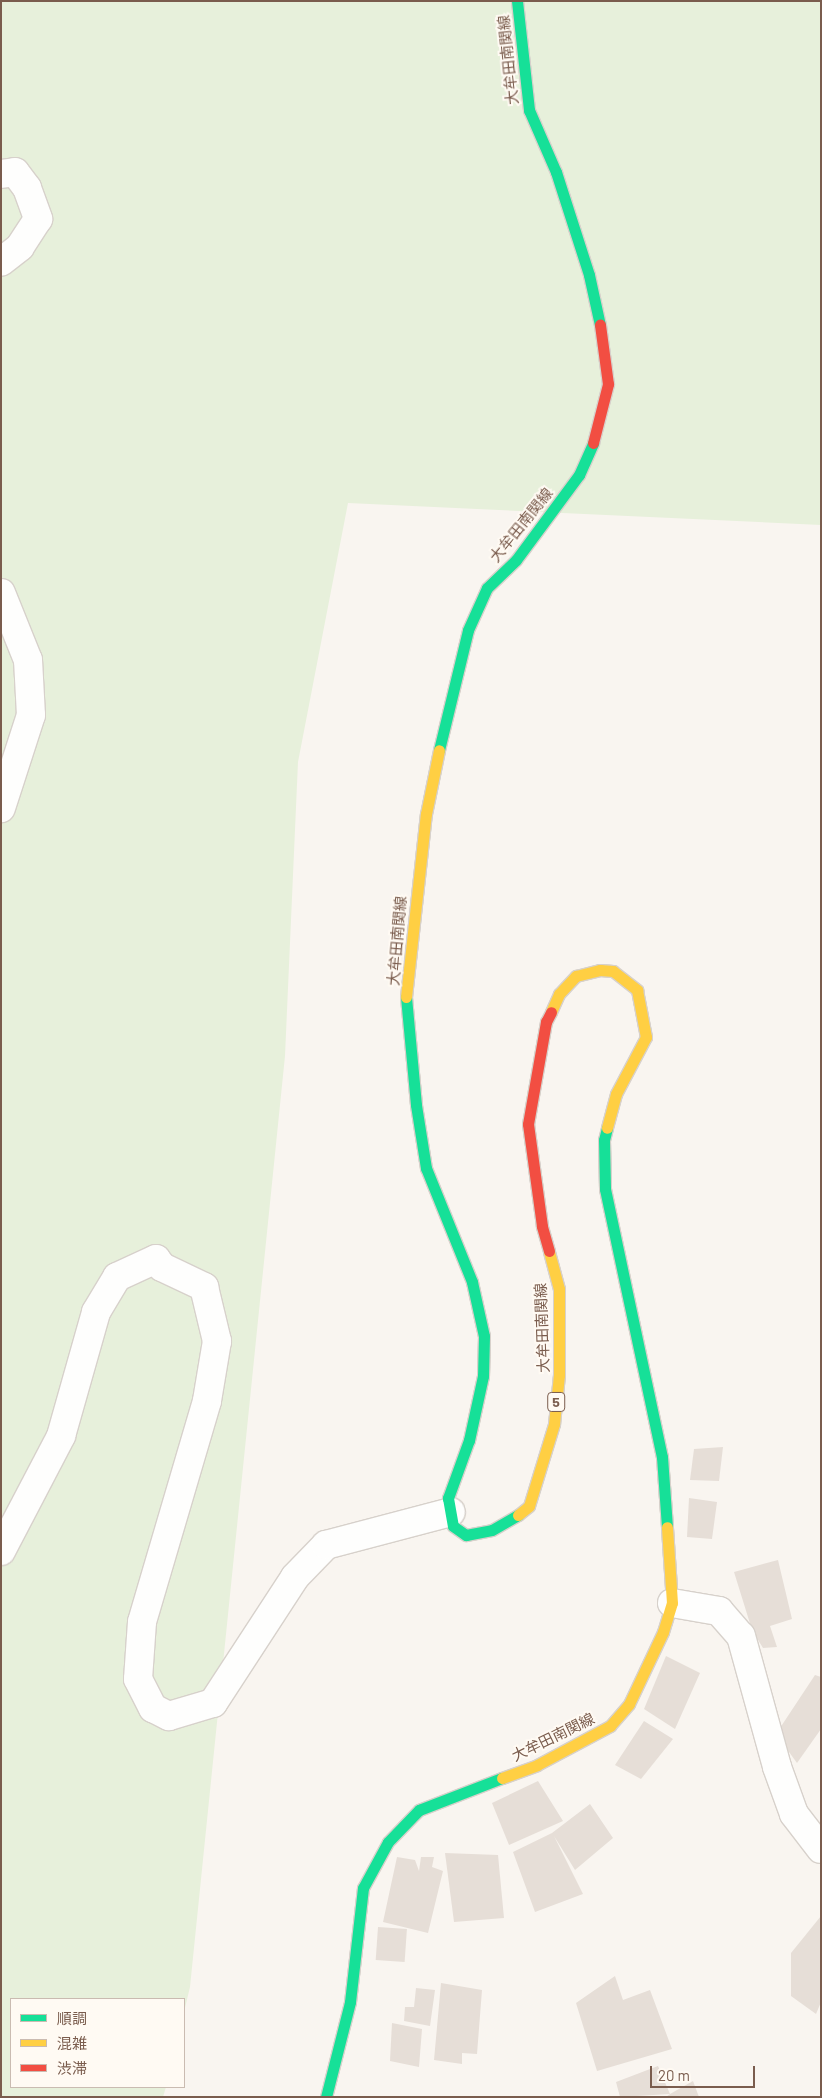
<!DOCTYPE html>
<html>
<head>
<meta charset="utf-8">
<style>
  body { margin:0 }
  #map { position:relative; width:822px; height:2098px; overflow:hidden; background:#f9f5f0; font-family:Barlow,"Noto Sans JP",sans-serif }
  div>[style] { position:absolute }
  [style*='--x'] { left:calc(var(--x)*1px); top:calc(var(--y)*1px); width:calc(var(--w)*1px); rotate:calc(var(--a)*1deg) }
  .green>* { inset:0; background:#e7f0db }
  .building>* { inset:0; background:#e6ded7; transform-origin:0 0 }
  .roads { filter:drop-shadow(1px 0 #d7d1cb) drop-shadow(-1px 0 #d7d1cb) drop-shadow(0 1px #d7d1cb) drop-shadow(0 -1px #d7d1cb) }
  .street>* { height:28px; margin:-14px; padding:0 14px; transform-origin:14px; border-radius:14px; background:#fefefd }
  .fast>* { height:11px; margin:-5.5px; padding:0 5.5px; transform-origin:5.5px; border-radius:5.5px; background:#16e098 }
  .slow>* { height:11px; margin:-5.5px; padding:0 5.5px; transform-origin:5.5px; border-radius:5.5px; background:#ffcf43 }
  .jam>* { height:11px; margin:-5.5px; padding:0 5.5px; transform-origin:5.5px; border-radius:5.5px; background:#f24e42 }
  span { translate:-50% -50%; white-space:nowrap; text-align:center; line-height:1.15; -webkit-text-stroke:4px #fffaf3; paint-order:stroke }
  .shield-label span { padding:1px 4px; background:#fffaf3; border:1px solid; border-radius:4px; -webkit-text-stroke-width:0 }
  .shield-label { font-size:14px; color:#7a5c4d; font-weight:700 }
  .street-label { font-size:15px; color:#7a5c4d }
  .frame { position:absolute; inset:0; border:2px solid #7a5c4d; pointer-events:none }
  .legend { position:absolute; left:10px; top:1998px; width:175px; height:90px; box-sizing:border-box; background:#fffaf3; border:1px solid #cabbb1; margin:0; padding:6px 9px; list-style:none; font-size:15px; color:#7a5c4d }
  .legend li { display:flex; align-items:center; gap:10px; height:25px }
  .legend b { width:25px; border:1px solid #cabbb1 }
  .scale { position:absolute; left:650px; top:2066px; width:105px; height:22px; box-sizing:border-box; border:2px solid #7a5c4d; border-top:0; padding-left:6px; font-size:15px; line-height:18px; white-space:nowrap; color:#7a5c4d; -webkit-text-stroke:4px #fffaf3; paint-order:stroke }
</style>
</head>
<body>
<div id="map">
  <div class="green">
    <i style="clip-path:polygon(1px 1px,821px 1px,821px 525px,348px 503px,298px 762px,285px 1056px,190px 1987px,184px 2012px,184px 1999px,11px 1999px,11px 2087px,166px 2087px,163px 2097px,1px 2097px)"></i>
  </div>
  <div class="building">
    <i style="clip-path:polygon(723px 1447px,719px 1481px,690px 1480px,694px 1449px)"></i>
    <i style="clip-path:polygon(689px 1498px,717px 1502px,712px 1539px,687px 1537px)"></i>
    <i style="clip-path:polygon(778px 1560px,792px 1619px,770px 1626px,777px 1647px,763px 1648px,752px 1630px,734px 1572px)"></i>
    <i style="clip-path:polygon(666px 1656px,700px 1673px,675px 1729px,644px 1709px)"></i>
    <i style="clip-path:polygon(815px 1675px,821px 1677px,821px 1729px,797px 1763px,776px 1734px)"></i>
    <i style="clip-path:polygon(644px 1721px,673px 1739px,641px 1779px,615px 1765px)"></i>
    <i style="clip-path:polygon(538px 1781px,563px 1821px,509px 1845px,492px 1803px)"></i>
    <i style="clip-path:polygon(590px 1804px,613px 1838px,575px 1870px,554px 1836px,583px 1894px,535px 1912px,513px 1852px,552px 1833px)"></i>
    <i style="clip-path:polygon(445px 1853px,498px 1855px,504px 1918px,454px 1922px)"></i>
    <i style="clip-path:polygon(397px 1857px,415px 1860px,419px 1871px,421px 1857px,434px 1857px,432px 1867px,443px 1871px,428px 1933px,383px 1922px)"></i>
    <i style="clip-path:polygon(821px 1916px,821px 2002px,816px 2014px,791px 1996px,791px 1953px)"></i>
    <i style="left:378px;top:1927px;width:29px;height:33px;rotate:4deg"></i>
    <i style="clip-path:polygon(615px 1976px,623px 2000px,650px 1990px,672px 2049px,597px 2071px,576px 2003px)"></i>
    <i style="clip-path:polygon(441px 1983px,482px 1990px,477px 2054px,462px 2053px,462px 2064px,434px 2060px)"></i>
    <i style="clip-path:polygon(416px 1988px,435px 1990px,430px 2026px,404px 2021px,405px 2007px,414px 2007px)"></i>
    <i style="clip-path:polygon(392px 2023px,422px 2029px,419px 2067px,390px 2061px)"></i>
    <i style="clip-path:polygon(658px 2066px,670px 2094px,620px 2097px,616px 2082px)"></i>
    <i style="clip-path:polygon(693px 2081px,699px 2097px,666px 2097px,670px 2094px)"></i>
  </div>
  <div class="roads">
    <div class="street">
      <i style="--x:1;--y:174;--w:14;--a:-8"></i>
      <i style="--x:15;--y:172;--w:20;--a:53"></i>
      <i style="--x:27;--y:188;--w:33;--a:70"></i>
      <i style="--x:38;--y:219;--w:33;--a:123"></i>
      <i style="--x:20;--y:247;--w:24;--a:142"></i>
      <i style="--x:1;--y:593;--w:72;--a:68.1"></i>
      <i style="--x:28;--y:660;--w:55;--a:86.9"></i>
      <i style="--x:31;--y:715;--w:98;--a:107.9"></i>
      <i style="--x:1;--y:1551;--w:130;--a:-62.4"></i>
      <i style="--x:61;--y:1436;--w:129;--a:-74.2"></i>
      <i style="--x:96;--y:1312;--w:41;--a:-59"></i>
      <i style="--x:117;--y:1277;--w:43;--a:-24.8"></i>
      <i style="--x:156;--y:1259;--w:10;--a:53"></i>
      <i style="--x:162;--y:1267;--w:47;--a:25.5"></i>
      <i style="--x:204;--y:1287;--w:56;--a:76.5"></i>
      <i style="--x:217;--y:1341;--w:61;--a:99.5"></i>
      <i style="--x:207;--y:1401;--w:230;--a:106.4"></i>
      <i style="--x:142;--y:1622;--w:57;--a:94"></i>
      <i style="--x:138;--y:1679;--w:33;--a:63"></i>
      <i style="--x:153;--y:1708;--w:18;--a:27"></i>
      <i style="--x:169;--y:1716;--w:46;--a:-16.5"></i>
      <i style="--x:213;--y:1703;--w:150;--a:-56.9"></i>
      <i style="--x:295;--y:1577;--w:45;--a:-45.9"></i>
      <i style="--x:326;--y:1545;--w:129;--a:-14.8"></i>
      <i style="--x:672;--y:1603;--w:48;--a:9.7"></i>
      <i style="--x:719;--y:1611;--w:33;--a:49"></i>
      <i style="--x:741;--y:1636;--w:136;--a:74.6"></i>
      <i style="--x:777;--y:1767;--w:50;--a:70.1"></i>
      <i style="--x:794;--y:1814;--w:44;--a:52.4"></i>
    </div>
    <div class="fast">
      <i style="--x:517;--y:1;--w:110;--a:83.7"></i>
      <i style="--x:529;--y:110;--w:68;--a:66.5"></i>
      <i style="--x:556;--y:172;--w:108;--a:72.2"></i>
      <i style="--x:589;--y:275;--w:51;--a:77.6"></i>
      <i style="--x:439;--y:750;--w:123;--a:-76.4"></i>
      <i style="--x:468;--y:630;--w:46;--a:-65.7"></i>
      <i style="--x:487;--y:588;--w:40;--a:-44"></i>
      <i style="--x:516;--y:560;--w:106;--a:-53.5"></i>
      <i style="--x:579;--y:475;--w:35;--a:-66"></i>
      <i style="--x:406;--y:997;--w:108;--a:84.7"></i>
      <i style="--x:416;--y:1105;--w:64;--a:81"></i>
      <i style="--x:426;--y:1168;--w:123;--a:68"></i>
      <i style="--x:472;--y:1282;--w:55;--a:77.5"></i>
      <i style="--x:484;--y:1336;--w:40;--a:91.4"></i>
      <i style="--x:483;--y:1376;--w:66;--a:102.3"></i>
      <i style="--x:469;--y:1440;--w:62;--a:109.9"></i>
      <i style="--x:448;--y:1498;--w:28;--a:80"></i>
      <i style="--x:453;--y:1526;--w:16;--a:35"></i>
      <i style="--x:466;--y:1535;--w:26;--a:-11"></i>
      <i style="--x:492;--y:1530;--w:30;--a:-30"></i>
      <i style="--x:607;--y:1128;--w:12;--a:104"></i>
      <i style="--x:604;--y:1140;--w:49;--a:88.8"></i>
      <i style="--x:605;--y:1189;--w:274;--a:78"></i>
      <i style="--x:662;--y:1457;--w:70;--a:85.9"></i>
      <i style="--x:326;--y:2097;--w:98;--a:-75.8"></i>
      <i style="--x:350;--y:2002;--w:115;--a:-83.5"></i>
      <i style="--x:363;--y:1888;--w:52;--a:-61.5"></i>
      <i style="--x:388;--y:1842;--w:45;--a:-45.9"></i>
      <i style="--x:419;--y:1810;--w:89;--a:-21.1"></i>
    </div>
    <div class="slow">
      <i style="--x:406;--y:997;--w:184;--a:-83.8"></i>
      <i style="--x:426;--y:814;--w:65;--a:-78.5"></i>
      <i style="--x:551;--y:1012;--w:20;--a:-66"></i>
      <i style="--x:559;--y:994;--w:25;--a:-47"></i>
      <i style="--x:576;--y:976;--w:25;--a:-14"></i>
      <i style="--x:600;--y:970;--w:13;--a:4"></i>
      <i style="--x:613;--y:971;--w:31;--a:38"></i>
      <i style="--x:637;--y:990;--w:48;--a:79.2"></i>
      <i style="--x:646;--y:1037;--w:64;--a:117.8"></i>
      <i style="--x:616;--y:1094;--w:35;--a:105"></i>
      <i style="--x:518;--y:1515;--w:14;--a:-39"></i>
      <i style="--x:529;--y:1506;--w:86;--a:-73"></i>
      <i style="--x:554;--y:1424;--w:49;--a:-84.2"></i>
      <i style="--x:559;--y:1375;--w:86;--a:-90"></i>
      <i style="--x:559;--y:1289;--w:39;--a:-105"></i>
      <i style="--x:502;--y:1778;--w:37;--a:-20"></i>
      <i style="--x:537;--y:1765;--w:83;--a:-28.1"></i>
      <i style="--x:610;--y:1726;--w:29;--a:-49"></i>
      <i style="--x:629;--y:1704;--w:80;--a:-64.7"></i>
      <i style="--x:663;--y:1632;--w:30;--a:-73"></i>
      <i style="--x:672;--y:1603;--w:76;--a:-93.8"></i>
    </div>
    <div class="jam">
      <i style="--x:593;--y:443;--w:61;--a:-75.7"></i>
      <i style="--x:608;--y:384;--w:60;--a:-97.7"></i>
      <i style="--x:549;--y:1251;--w:26;--a:-106"></i>
      <i style="--x:542;--y:1226;--w:103;--a:-97.8"></i>
      <i style="--x:528;--y:1124;--w:104;--a:-80"></i>
      <i style="--x:546;--y:1022;--w:11;--a:-63"></i>
    </div>
  </div>
  <div class="shield-label">
    <span style="left:556px;top:1402px">5</span>
  </div>
  <div class="street-label">
    <span style="left:508px;top:60px;rotate:-96deg">大牟田南関線</span>
    <span style="left:521px;top:525px;rotate:-51deg">大牟田南関線</span>
    <span style="left:397px;top:941px;rotate:-85deg">大牟田南関線</span>
    <span style="left:542px;top:1328px;rotate:-92deg">大牟田南関線</span>
    <span style="left:553px;top:1737px;rotate:-26deg">大牟田南関線</span>
  </div>
  <div class="frame"></div>
  <ul class="legend">
  <li><b style="height:6px;background:#16e098"></b>順調</li>
  <li><b style="height:6px;background:#ffcf43"></b>混雑</li>
  <li><b style="height:6px;background:#f24e42"></b>渋滞</li>
  </ul>
  <div class="scale">20 m</div>
</div>
</body>
</html>
